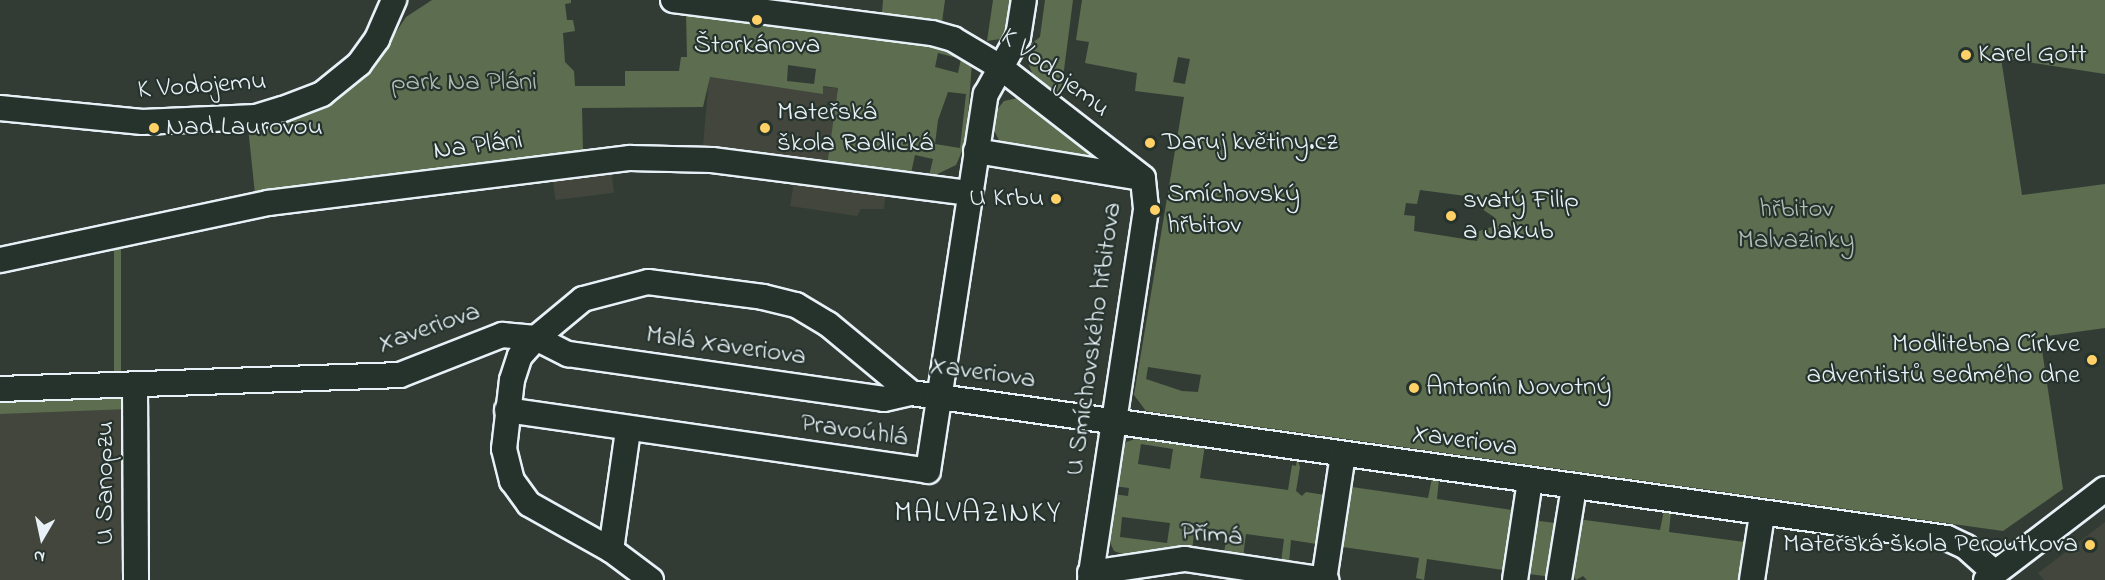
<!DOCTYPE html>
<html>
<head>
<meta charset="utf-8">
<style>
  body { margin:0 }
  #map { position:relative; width:2105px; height:580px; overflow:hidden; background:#333c34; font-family:"Indie Flower",sans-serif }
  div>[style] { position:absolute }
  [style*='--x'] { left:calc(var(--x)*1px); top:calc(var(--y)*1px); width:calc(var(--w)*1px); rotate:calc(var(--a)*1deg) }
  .built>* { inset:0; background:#42463c; transform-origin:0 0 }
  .green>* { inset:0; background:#5d6e50; transform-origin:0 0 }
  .roads { filter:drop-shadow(2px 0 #e8f1f8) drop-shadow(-2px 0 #e8f1f8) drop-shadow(0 2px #e8f1f8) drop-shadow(0 -2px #e8f1f8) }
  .minor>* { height:24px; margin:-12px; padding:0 12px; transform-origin:12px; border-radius:12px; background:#26332d }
  .dots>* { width:16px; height:16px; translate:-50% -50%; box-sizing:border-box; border:3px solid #26332d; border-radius:50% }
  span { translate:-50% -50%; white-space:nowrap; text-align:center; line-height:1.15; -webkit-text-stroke:4.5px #26332d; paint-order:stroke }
  .poi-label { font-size:27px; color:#e8f1f8 }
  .left { translate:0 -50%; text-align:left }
  .right { translate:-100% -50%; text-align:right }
  .street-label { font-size:27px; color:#e8f1f8 }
  .park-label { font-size:27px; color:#b0bdb5 }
  .quarter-label { font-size:30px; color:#e8f1f8; letter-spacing:1.5px }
  .north { position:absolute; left:12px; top:508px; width:60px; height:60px; -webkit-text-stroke:4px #26332d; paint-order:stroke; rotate:189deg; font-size:16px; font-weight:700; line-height:24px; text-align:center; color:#e8f1f8 }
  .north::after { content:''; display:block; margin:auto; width:21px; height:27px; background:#e8f1f8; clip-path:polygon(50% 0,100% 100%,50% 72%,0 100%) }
</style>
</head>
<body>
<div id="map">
  <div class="built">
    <i style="left:709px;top:77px;width:129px;height:74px;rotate:5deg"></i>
    <i style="left:611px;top:169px;width:24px;height:59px;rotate:83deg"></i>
    <i style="clip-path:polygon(795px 177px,886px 188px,884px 209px,861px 209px,857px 216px,790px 206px)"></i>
    <i style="left:128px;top:409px;width:171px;height:128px;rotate:90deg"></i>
    <i style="clip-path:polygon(2105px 522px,2105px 580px,2044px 580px,2038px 573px)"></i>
  </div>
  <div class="green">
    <i style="clip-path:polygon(evenodd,432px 0,571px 0,571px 3px,565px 4px,567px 20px,573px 20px,575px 31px,563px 33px,565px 62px,574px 71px,575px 86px,625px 86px,625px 71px,679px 71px,681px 57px,687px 57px,686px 12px,931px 46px,972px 63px,966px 142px,956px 165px,929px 178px,827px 166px,838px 88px,823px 86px,823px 94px,710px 77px,703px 107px,582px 108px,583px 151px,255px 194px,248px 127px,293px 119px,337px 101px,374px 66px,406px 17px,432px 0,938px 53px,961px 59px,958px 73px,935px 67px,938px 53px,432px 0,788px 65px,816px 69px,814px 84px,787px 81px,788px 65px,432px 0,948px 92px,966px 94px,960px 148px,935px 144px,938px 120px,948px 92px,432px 0,915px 155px,933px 159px,929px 176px,911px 173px,915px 155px)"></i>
    <i style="clip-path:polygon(883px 0,945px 0,942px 22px,882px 14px)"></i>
    <i style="clip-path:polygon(993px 0,1011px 0,1007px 29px,1000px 39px,987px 41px)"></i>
    <i style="clip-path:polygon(1045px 0,1073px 0,1060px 101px,1035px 80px,1026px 58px,1030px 45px,1040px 37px)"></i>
    <i style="clip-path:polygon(evenodd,1082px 0,2105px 0,2105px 74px,2001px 58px,2022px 195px,2105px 184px,2105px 328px,2040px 337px,2063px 489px,2003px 531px,1146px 411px,1134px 395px,1184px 97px,1135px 91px,1137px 73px,1085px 63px,1089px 42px,1076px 40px,1082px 0,1178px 57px,1190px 59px,1185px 84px,1173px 82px,1178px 57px,1082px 0,1420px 190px,1481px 198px,1482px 209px,1494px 217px,1492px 227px,1479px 231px,1477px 241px,1414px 231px,1415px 216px,1404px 215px,1406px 203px,1417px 204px,1420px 190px,1082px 0,1148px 367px,1201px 375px,1198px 392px,1182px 391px,1146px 379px,1148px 367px)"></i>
    <i style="clip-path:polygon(1018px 98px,1028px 102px,1093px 156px,1006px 146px,1000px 142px,991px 125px,992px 116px,1004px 101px)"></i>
    <i style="left:121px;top:243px;width:131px;height:7px;rotate:90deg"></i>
    <i style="clip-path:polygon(120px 395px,128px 409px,0 414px,0 398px)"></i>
    <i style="clip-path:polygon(evenodd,1142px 437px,1205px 445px,1200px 478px,1288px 490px,1292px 465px,1296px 466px,1297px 458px,1300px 467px,1296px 491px,1302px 496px,1306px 492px,1331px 496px,1323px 545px,1291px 540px,1289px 563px,1281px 562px,1284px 539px,1246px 534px,1243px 557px,1224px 554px,1227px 531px,1195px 527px,1192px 550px,1175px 548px,1131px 557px,1114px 551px,1107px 536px,1113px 494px,1128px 496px,1129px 488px,1114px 486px,1120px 450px,1126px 442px,1142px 437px,1141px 444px,1173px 449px,1170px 469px,1138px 464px,1141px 444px,1142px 437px,1122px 517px,1170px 523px,1167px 543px,1120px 537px,1122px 517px)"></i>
    <i style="clip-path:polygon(1432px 478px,1439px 479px,1437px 499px,1519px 511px,1510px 571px,1427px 559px,1424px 580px,1416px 578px,1419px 558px,1336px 546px,1345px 486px,1428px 498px)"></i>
    <i style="clip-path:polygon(1664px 510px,1671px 511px,1669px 532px,1752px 543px,1746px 580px,1587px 580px,1583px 576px,1576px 580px,1573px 575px,1572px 580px,1568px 579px,1577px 519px,1660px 530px)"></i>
    <i style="left:1531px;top:520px;width:33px;height:54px;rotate:7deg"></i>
  </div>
  <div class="roads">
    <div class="minor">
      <i style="--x:673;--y:0;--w:261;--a:7.3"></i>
      <i style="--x:932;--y:33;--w:22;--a:16"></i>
      <i style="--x:953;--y:39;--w:55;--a:30.8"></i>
      <i style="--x:1000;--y:67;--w:181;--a:37.8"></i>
      <i style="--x:0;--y:108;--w:143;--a:5.6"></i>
      <i style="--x:142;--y:122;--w:114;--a:-2.5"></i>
      <i style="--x:256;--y:117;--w:28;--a:-17"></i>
      <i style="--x:283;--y:109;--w:42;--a:-21"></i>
      <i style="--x:322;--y:94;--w:48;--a:-39"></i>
      <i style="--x:359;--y:64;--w:31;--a:-54"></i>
      <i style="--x:377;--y:39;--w:43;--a:-66.4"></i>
      <i style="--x:976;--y:151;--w:167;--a:9.3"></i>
      <i style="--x:0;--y:260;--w:274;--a:-12"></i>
      <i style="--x:268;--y:203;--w:365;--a:-7.1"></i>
      <i style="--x:630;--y:158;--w:82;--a:1.4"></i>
      <i style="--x:712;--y:160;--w:258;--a:7.3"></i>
      <i style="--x:135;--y:386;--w:194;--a:89.7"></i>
      <i style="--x:0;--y:389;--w:400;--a:-2"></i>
      <i style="--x:400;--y:375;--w:110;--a:-21.4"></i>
      <i style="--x:502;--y:335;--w:34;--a:5"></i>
      <i style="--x:536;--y:338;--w:61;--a:-39.7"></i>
      <i style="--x:583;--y:299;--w:67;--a:-14.7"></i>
      <i style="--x:648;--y:282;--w:116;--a:7.4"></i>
      <i style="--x:763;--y:297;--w:34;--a:14"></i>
      <i style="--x:796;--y:305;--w:37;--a:31"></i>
      <i style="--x:828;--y:324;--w:108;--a:39.7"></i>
      <i style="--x:911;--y:393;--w:1046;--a:7.97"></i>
      <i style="--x:1947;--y:538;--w:21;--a:25"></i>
      <i style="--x:1966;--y:547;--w:39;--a:42"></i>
      <i style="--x:507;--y:410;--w:425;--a:8.2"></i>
      <i style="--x:928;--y:471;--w:381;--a:-81.3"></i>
      <i style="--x:986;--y:94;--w:65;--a:-60.7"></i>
      <i style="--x:1018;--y:37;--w:37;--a:-81"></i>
      <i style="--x:611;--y:550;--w:121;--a:-81.9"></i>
      <i style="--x:1090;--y:573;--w:96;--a:-8.4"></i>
      <i style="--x:1185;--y:559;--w:143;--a:8.5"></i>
      <i style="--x:651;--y:580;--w:50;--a:-143.1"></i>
      <i style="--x:611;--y:550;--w:94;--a:-150.7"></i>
      <i style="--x:529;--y:504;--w:29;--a:-126"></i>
      <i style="--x:512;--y:481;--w:33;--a:-104"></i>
      <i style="--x:504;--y:449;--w:69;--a:-83.4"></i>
      <i style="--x:512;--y:380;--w:25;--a:-72"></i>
      <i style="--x:520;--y:356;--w:24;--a:-48"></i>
      <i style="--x:536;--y:338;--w:36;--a:27"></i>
      <i style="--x:568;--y:354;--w:319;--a:8.1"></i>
      <i style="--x:884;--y:399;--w:28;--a:-13"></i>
      <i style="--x:1090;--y:580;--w:376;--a:-81.4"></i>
      <i style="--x:1146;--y:208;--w:30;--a:-96"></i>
      <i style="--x:1324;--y:580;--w:127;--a:-81.4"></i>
      <i style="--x:1515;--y:580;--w:100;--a:-81.4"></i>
      <i style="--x:1559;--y:580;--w:94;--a:-80.8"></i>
      <i style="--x:1752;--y:580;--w:66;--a:-81.3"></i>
      <i style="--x:1986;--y:580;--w:150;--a:-37.4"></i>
    </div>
  </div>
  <div class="dots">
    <i style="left:757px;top:20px;background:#ffd166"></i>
    <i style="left:1966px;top:55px;background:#ffd166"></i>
    <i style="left:154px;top:128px;background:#ffd166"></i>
    <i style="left:765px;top:128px;background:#ffd166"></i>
    <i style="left:1150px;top:143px;background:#ffd166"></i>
    <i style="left:1056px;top:199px;background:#ffd166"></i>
    <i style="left:1155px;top:210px;background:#ffd166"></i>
    <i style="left:1451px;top:216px;background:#ffd166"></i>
    <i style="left:2092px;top:360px;background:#ffd166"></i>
    <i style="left:1414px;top:388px;background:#ffd166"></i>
    <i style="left:2090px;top:545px;background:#ffd166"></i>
  </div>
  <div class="poi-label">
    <span style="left:757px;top:46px">Štorkánova</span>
    <span class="left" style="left:1978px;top:55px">Karel Gott</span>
    <span class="left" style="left:777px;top:128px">Mateřská<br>škola Radlická</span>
    <span class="left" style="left:166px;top:128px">Nad Laurovou</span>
    <span class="left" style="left:1162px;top:143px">Daruj květiny.cz</span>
    <span class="left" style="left:1167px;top:210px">Smíchovský<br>hřbitov</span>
    <span class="right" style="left:1044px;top:199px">U Krbu</span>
    <span class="left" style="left:1463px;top:216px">svatý Filip<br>a Jakub</span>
    <span class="right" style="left:2080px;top:360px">Modlitebna Církve<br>adventistů sedmého dne</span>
    <span class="left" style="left:1426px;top:388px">Antonín Novotný</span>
    <span class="right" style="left:2078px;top:545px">Mateřská škola Peroutkova</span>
  </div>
  <div class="street-label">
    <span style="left:1055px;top:73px;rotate:37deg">K Vodojemu</span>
    <span style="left:202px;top:86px;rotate:-4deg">K Vodojemu</span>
    <span style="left:478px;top:146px;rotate:-7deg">Na Pláni</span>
    <span style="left:429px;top:328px;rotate:-19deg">Xaveriova</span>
    <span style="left:1094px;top:339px;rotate:-82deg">U Smíchovského hřbitova</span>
    <span style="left:726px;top:346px;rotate:8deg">Malá Xaveriova</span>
    <span style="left:983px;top:373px;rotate:8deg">Xaveriova</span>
    <span style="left:854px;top:431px;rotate:8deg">Pravoúhlá</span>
    <span style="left:1465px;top:441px;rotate:8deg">Xaveriova</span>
    <span style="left:106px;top:483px;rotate:-90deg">U Sanopzu</span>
    <span style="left:1211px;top:535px;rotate:5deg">Přímá</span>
  </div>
  <div class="park-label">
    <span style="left:464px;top:83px">park Na Pláni</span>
    <span style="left:1796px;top:225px">hřbitov<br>Malvazinky</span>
  </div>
  <div class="quarter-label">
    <span style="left:978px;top:514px">MALVAZINKY</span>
  </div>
  <div class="north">N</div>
</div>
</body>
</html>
